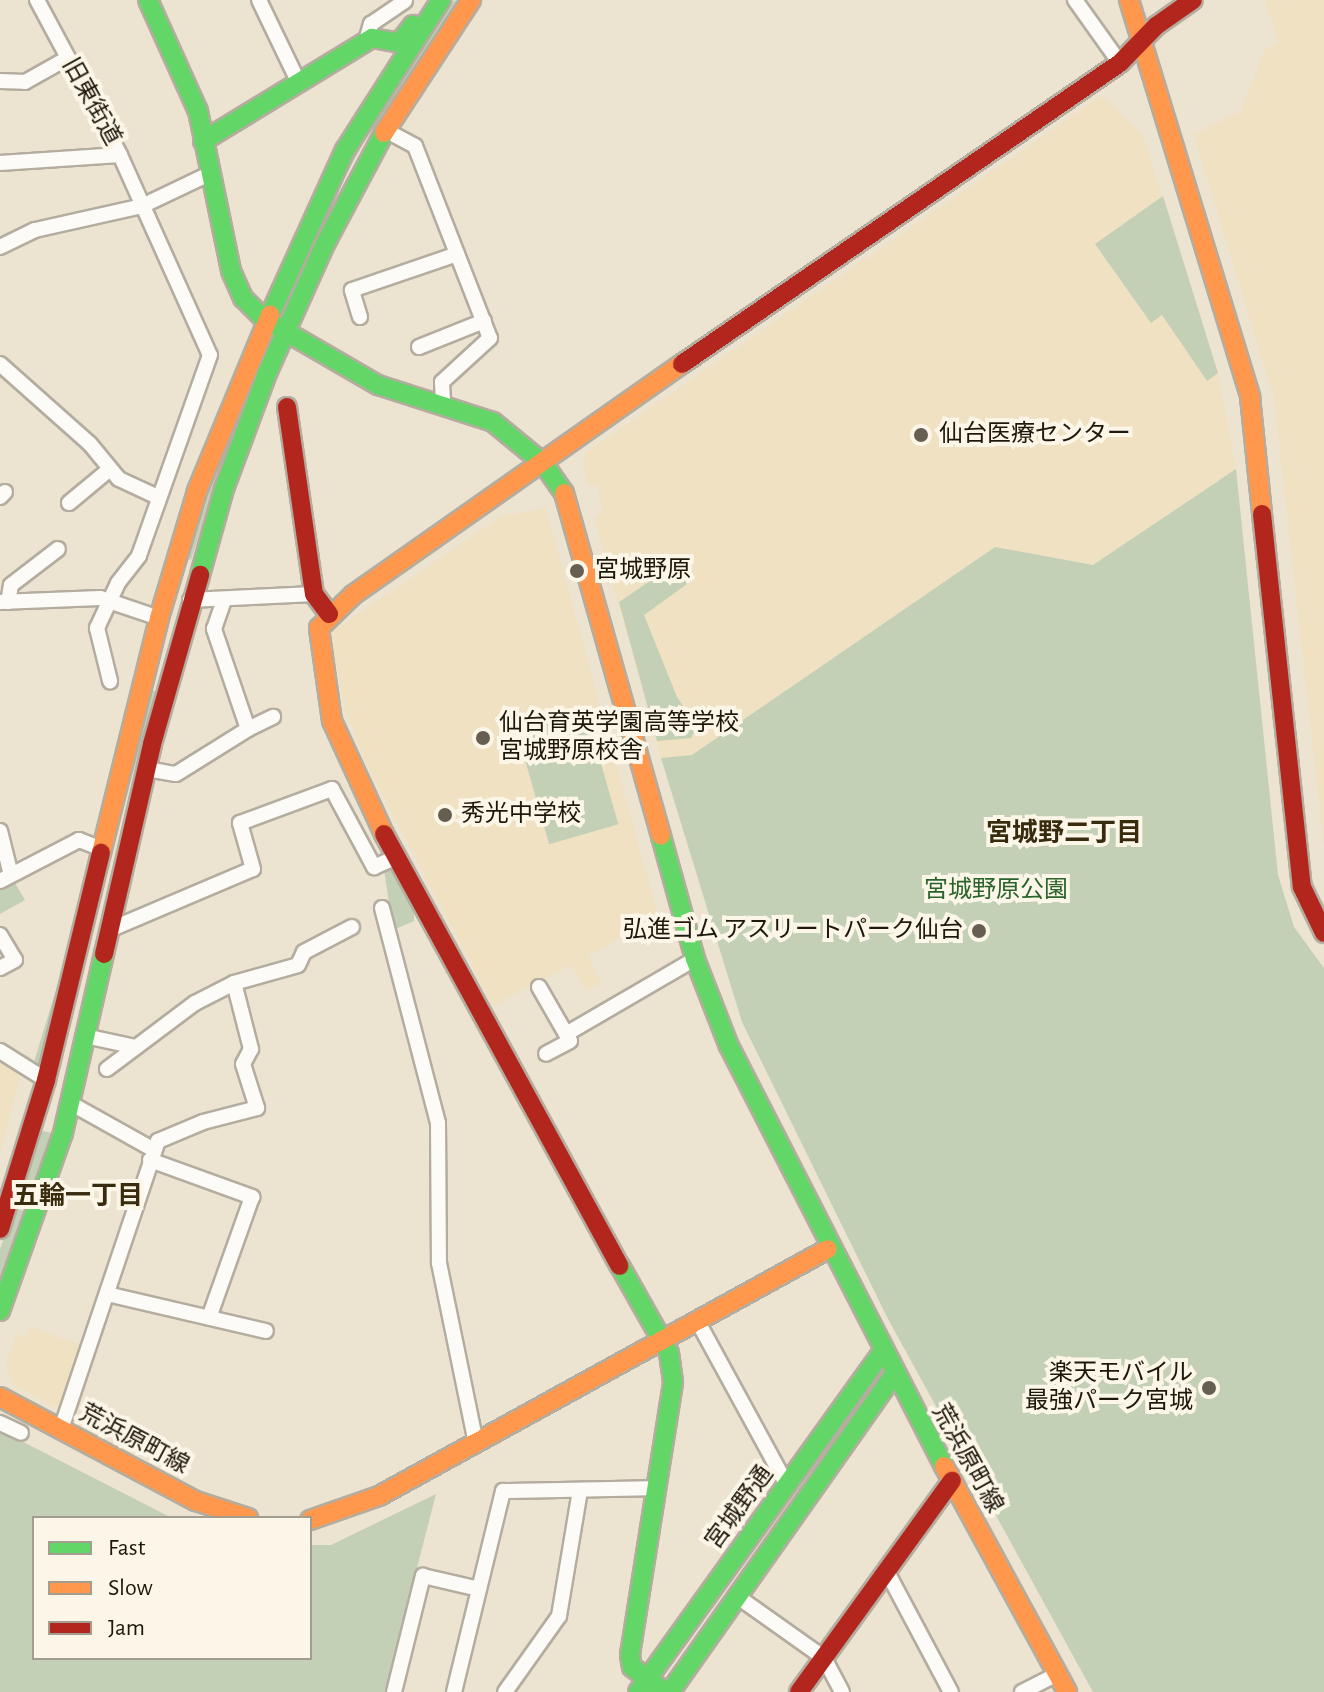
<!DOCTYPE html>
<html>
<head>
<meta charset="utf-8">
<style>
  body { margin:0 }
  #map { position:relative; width:1324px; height:1692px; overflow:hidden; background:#ece3d1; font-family:"Alegreya Sans","Noto Sans JP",sans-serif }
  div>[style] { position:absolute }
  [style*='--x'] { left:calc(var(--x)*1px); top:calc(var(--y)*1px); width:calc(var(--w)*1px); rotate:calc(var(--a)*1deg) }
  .built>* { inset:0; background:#f0e1c2 }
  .green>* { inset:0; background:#c3d0b6; transform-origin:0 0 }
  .roads { filter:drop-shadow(2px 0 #b4ad9f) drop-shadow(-2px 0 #b4ad9f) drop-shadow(0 2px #b4ad9f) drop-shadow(0 -2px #b4ad9f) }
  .street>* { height:14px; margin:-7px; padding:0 7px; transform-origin:7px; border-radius:7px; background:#fcfbf8 }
  .fast>* { height:18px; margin:-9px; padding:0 9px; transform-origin:9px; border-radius:9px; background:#63d668 }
  .slow>* { height:18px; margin:-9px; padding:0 9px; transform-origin:9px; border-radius:9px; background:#ff974d }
  .jam>* { height:18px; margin:-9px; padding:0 9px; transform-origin:9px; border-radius:9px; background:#b3261e }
  .dots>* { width:22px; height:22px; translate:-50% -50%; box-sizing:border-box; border:4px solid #fcf6e8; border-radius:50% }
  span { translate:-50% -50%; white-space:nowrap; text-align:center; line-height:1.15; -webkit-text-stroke:8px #fcf6e8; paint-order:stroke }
  .street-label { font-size:24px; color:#1e180c }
  .poi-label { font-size:24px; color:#1e180c }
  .left { translate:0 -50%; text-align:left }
  .right { translate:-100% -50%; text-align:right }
  .park-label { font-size:24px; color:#2a642b }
  .neighbourhood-label { font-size:26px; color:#392b0d; font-weight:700 }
  .legend { position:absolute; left:32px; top:1516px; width:280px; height:144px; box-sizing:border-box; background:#fcf6e8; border:2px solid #a39d90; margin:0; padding:10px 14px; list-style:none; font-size:24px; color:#1e180c }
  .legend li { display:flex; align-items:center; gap:16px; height:40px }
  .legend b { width:40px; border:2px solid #a39d90 }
</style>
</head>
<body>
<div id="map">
  <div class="built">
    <i style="clip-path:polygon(1265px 0,1324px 0,1324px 847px,1274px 398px,1194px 135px,1241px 111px,1265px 49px,1279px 43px)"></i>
    <i style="clip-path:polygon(1101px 96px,1142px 133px,1218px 373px,1236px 469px,1093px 565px,995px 547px,692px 755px,661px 758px,595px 520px,603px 508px,597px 485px,589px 486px,583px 468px,585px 453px)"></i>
    <i style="clip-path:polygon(546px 508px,658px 916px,588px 956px,601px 983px,586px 991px,571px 965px,493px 1006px,366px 763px,346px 713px,330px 633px,502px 516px)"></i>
    <i style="clip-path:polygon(0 1057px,22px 1071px,0 1152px)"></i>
    <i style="clip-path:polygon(30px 1327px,85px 1346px,63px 1411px,13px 1385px,6px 1364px,17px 1334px,27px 1337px)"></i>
  </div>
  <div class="green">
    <i style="clip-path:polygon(448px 0,459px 1px,367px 137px,303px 253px,365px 135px)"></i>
    <i style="clip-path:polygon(1163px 196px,1218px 373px,1207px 381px,1162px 315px,1151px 323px,1095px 244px)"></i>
    <i style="clip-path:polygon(241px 408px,191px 560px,183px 558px,205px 487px)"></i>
    <i style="clip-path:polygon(1236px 469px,1278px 875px,1294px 927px,1324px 968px,1324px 1692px,1093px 1692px,888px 1319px,742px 1022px,661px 758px,692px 755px,995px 547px,1093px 565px)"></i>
    <i style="clip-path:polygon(675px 564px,687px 584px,644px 615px,677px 697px,697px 726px,691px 738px,657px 741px,619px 602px)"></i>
    <i style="left:148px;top:689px;width:10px;height:403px;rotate:17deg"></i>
    <i style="left:585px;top:708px;width:121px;height:72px;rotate:74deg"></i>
    <i style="clip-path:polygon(384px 869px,394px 872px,414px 913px,414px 921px,393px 930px)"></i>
    <i style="clip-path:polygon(12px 878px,25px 900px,0 914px,0 885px)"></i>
    <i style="left:39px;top:1130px;width:16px;height:70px;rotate:14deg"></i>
    <i style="clip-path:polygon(15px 1208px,31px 1213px,0 1283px,0 1249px)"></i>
    <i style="clip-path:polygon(0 1430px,172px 1518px,34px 1518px,34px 1658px,310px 1658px,310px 1545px,331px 1545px,436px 1494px,385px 1692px,0 1692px)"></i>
  </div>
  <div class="roads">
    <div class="street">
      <i style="--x:37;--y:0;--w:176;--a:61.8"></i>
      <i style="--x:120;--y:155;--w:219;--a:65.8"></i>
      <i style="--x:210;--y:355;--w:213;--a:109.5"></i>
      <i style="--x:139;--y:556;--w:34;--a:128"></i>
      <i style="--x:118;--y:583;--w:50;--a:115"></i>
      <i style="--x:97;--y:628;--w:55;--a:76.2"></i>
      <i style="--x:259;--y:0;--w:90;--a:64.3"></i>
      <i style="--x:1075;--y:0;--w:77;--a:54.5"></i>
      <i style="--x:366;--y:41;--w:18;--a:-74"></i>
      <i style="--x:371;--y:24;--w:41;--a:-34.1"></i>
      <i style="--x:0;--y:81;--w:25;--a:2"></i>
      <i style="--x:25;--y:82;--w:47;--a:-29.3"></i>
      <i style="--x:385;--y:130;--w:34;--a:28"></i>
      <i style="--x:415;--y:146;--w:206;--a:68.7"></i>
      <i style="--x:490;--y:338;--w:65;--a:137.5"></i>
      <i style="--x:442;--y:382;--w:21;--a:87"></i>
      <i style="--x:0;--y:163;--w:120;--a:-3.8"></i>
      <i style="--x:0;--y:247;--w:39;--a:-26"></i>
      <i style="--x:35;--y:230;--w:110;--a:-12.6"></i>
      <i style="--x:142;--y:206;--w:74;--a:-25.5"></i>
      <i style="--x:360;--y:317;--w:28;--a:-107"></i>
      <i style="--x:352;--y:290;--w:111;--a:-18.9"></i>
      <i style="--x:419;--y:347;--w:70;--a:-21.8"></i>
      <i style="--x:0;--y:364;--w:120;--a:41.6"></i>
      <i style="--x:90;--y:444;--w:45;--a:50.4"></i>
      <i style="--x:119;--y:479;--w:43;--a:24.8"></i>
      <i style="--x:0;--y:497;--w:7;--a:-45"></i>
      <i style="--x:69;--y:503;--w:53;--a:-39.7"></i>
      <i style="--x:190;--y:600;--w:124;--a:-2.8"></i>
      <i style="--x:0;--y:602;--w:100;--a:-2.3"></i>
      <i style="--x:100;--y:598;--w:62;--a:18.7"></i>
      <i style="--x:8;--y:602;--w:17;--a:-80"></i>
      <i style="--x:11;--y:585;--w:59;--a:-37.5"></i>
      <i style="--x:248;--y:729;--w:28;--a:-26"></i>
      <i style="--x:147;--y:769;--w:29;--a:10"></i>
      <i style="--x:176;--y:774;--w:85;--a:-32"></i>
      <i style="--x:248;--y:729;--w:106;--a:-108.8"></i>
      <i style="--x:214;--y:629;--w:31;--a:-71"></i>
      <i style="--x:0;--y:831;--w:45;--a:76"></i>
      <i style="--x:0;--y:881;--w:89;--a:-27.4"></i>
      <i style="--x:79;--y:840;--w:25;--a:21"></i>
      <i style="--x:382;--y:908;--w:222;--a:75.4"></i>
      <i style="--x:438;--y:1123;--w:140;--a:89.6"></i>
      <i style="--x:439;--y:1263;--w:185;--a:78.4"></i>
      <i style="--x:109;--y:930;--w:156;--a:-23"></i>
      <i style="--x:253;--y:869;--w:48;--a:-105.8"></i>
      <i style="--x:240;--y:823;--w:98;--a:-20.3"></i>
      <i style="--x:332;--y:789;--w:89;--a:61.7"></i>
      <i style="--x:374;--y:867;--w:24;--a:-24"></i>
      <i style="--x:0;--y:935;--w:29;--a:59"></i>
      <i style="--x:15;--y:960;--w:17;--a:152"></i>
      <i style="--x:539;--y:987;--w:62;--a:60.1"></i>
      <i style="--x:570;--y:1041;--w:27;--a:152"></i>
      <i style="--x:566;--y:1034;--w:149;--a:-30.2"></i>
      <i style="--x:85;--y:1036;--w:52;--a:12.2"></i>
      <i style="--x:0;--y:1051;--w:54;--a:32.2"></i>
      <i style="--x:107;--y:1069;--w:110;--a:-36.9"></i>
      <i style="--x:195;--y:1003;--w:44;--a:-27.1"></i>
      <i style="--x:234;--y:983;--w:66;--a:-15.7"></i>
      <i style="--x:298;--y:965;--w:14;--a:-65"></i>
      <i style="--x:304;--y:952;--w:54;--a:-27.5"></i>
      <i style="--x:70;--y:1103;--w:96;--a:29.2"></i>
      <i style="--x:150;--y:1160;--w:109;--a:19.9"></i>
      <i style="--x:252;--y:1197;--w:128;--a:109.6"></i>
      <i style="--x:107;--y:1294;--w:163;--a:13.1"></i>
      <i style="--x:698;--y:1322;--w:186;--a:61.4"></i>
      <i style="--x:0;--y:1423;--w:23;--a:25"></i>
      <i style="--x:61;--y:1429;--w:304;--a:-71.4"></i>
      <i style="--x:158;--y:1141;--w:49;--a:-22.9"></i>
      <i style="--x:203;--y:1122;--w:56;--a:-14.5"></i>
      <i style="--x:257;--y:1108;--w:46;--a:-107.7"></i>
      <i style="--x:243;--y:1064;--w:17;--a:-62"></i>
      <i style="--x:251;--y:1049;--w:68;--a:-104.4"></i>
      <i style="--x:886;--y:1570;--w:138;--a:62"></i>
      <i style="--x:738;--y:1597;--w:105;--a:35.3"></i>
      <i style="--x:824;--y:1658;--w:38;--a:62"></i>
      <i style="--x:394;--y:1692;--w:120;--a:-76"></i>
      <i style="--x:423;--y:1576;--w:57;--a:13.1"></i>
      <i style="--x:454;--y:1692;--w:207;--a:-76.3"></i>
      <i style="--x:503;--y:1491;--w:152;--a:-1.1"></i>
      <i style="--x:505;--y:1692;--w:93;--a:-54.6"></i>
      <i style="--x:559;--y:1616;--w:127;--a:-80.5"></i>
      <i style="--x:1022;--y:1692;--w:39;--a:-27"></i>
    </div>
    <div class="fast">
      <i style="--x:148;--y:0;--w:122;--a:65.8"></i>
      <i style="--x:198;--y:111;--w:163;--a:78.3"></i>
      <i style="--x:231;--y:271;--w:30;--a:66"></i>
      <i style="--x:243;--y:298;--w:30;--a:45"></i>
      <i style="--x:264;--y:319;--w:132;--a:30.1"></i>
      <i style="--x:378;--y:385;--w:121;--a:17.8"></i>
      <i style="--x:493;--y:422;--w:65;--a:39.4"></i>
      <i style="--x:543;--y:463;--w:37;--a:55"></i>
      <i style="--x:203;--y:141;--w:198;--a:-31.4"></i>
      <i style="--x:372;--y:38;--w:27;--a:10"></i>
      <i style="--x:399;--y:43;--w:23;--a:-52"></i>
      <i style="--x:270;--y:315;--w:181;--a:-65.6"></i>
      <i style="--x:345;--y:150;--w:178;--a:-57.4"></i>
      <i style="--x:200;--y:575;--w:89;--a:-74.4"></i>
      <i style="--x:224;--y:489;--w:126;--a:-69.6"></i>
      <i style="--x:268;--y:371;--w:141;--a:-65.8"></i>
      <i style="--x:326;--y:242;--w:123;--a:-62"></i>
      <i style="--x:661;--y:836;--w:128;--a:74.5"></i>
      <i style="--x:695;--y:959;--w:93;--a:68.7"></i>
      <i style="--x:729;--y:1046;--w:472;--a:62.9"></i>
      <i style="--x:620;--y:1266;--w:100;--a:60.6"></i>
      <i style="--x:669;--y:1353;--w:30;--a:82"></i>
      <i style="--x:673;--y:1383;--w:276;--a:99"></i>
      <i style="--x:630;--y:1656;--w:11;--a:80"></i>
      <i style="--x:632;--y:1667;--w:41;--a:37.1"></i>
      <i style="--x:0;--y:1311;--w:189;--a:-70.5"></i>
      <i style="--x:63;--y:1133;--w:184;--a:-77.1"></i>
      <i style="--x:638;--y:1692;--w:418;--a:-54.3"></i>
      <i style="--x:670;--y:1692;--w:389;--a:-54.8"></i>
    </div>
    <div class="slow">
      <i style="--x:1129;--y:0;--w:415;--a:73"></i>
      <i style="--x:1250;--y:397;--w:118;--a:84.1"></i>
      <i style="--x:384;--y:133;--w:159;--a:-56.8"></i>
      <i style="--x:564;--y:493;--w:356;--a:74.2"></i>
      <i style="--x:384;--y:834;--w:124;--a:-114.7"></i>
      <i style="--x:332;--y:721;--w:94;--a:-98"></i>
      <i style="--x:319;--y:628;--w:47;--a:-44.1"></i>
      <i style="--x:353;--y:595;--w:402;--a:-35.1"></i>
      <i style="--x:101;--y:853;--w:242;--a:-76.1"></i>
      <i style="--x:159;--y:618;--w:133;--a:-73.3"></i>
      <i style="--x:197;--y:491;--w:191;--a:-67.5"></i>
      <i style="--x:0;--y:1397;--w:222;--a:28"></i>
      <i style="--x:196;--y:1501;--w:55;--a:18.1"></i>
      <i style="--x:944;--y:1466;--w:257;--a:61.4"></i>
      <i style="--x:310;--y:1520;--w:73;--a:-19.2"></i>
      <i style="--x:379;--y:1496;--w:512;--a:-28.82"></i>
    </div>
    <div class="jam">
      <i style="--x:682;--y:364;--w:531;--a:-34.5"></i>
      <i style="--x:1120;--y:63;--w:52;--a:-45.8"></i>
      <i style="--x:1156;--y:26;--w:45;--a:-35.1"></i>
      <i style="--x:287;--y:407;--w:189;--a:81.8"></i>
      <i style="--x:314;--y:594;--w:25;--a:53"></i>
      <i style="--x:1262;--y:514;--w:375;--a:83.9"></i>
      <i style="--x:1302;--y:887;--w:51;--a:64.4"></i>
      <i style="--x:384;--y:834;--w:492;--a:61.4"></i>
      <i style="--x:104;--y:954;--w:215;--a:-77.1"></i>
      <i style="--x:152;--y:744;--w:176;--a:-74.1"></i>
      <i style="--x:0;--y:1229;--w:156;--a:-72.8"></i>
      <i style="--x:46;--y:1080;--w:234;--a:-76.4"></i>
      <i style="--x:799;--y:1692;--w:261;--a:-54.1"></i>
    </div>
  </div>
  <div class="dots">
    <i style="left:921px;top:435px;background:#665f51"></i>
    <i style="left:577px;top:571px;background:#665f51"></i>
    <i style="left:483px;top:738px;background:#665f51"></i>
    <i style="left:445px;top:815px;background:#665f51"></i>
    <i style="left:979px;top:931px;background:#665f51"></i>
    <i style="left:1209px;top:1388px;background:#665f51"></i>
  </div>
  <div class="street-label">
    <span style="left:91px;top:102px;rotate:61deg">旧東街道</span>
    <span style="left:134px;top:1440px;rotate:28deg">荒浜原町線</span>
    <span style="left:967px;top:1459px;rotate:61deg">荒浜原町線</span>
    <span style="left:740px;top:1508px;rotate:-54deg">宮城野通</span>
  </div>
  <div class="poi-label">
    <span class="left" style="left:939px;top:435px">仙台医療センター</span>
    <span class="left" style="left:595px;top:571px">宮城野原</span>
    <span class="left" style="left:499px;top:738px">仙台育英学園高等学校<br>宮城野原校舎</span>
    <span class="left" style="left:461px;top:815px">秀光中学校</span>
    <span class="right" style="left:963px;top:931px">弘進ゴム アスリートパーク仙台</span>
    <span class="right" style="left:1193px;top:1388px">楽天モバイル<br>最強パーク宮城</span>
  </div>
  <div class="park-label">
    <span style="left:996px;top:891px">宮城野原公園</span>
  </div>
  <div class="neighbourhood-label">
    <span style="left:1064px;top:834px">宮城野二丁目</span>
    <span style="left:78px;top:1197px">五輪一丁目</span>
  </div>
  <ul class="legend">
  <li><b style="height:10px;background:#63d668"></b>Fast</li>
  <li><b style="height:10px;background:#ff974d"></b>Slow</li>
  <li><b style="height:10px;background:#b3261e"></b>Jam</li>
  </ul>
</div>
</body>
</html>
